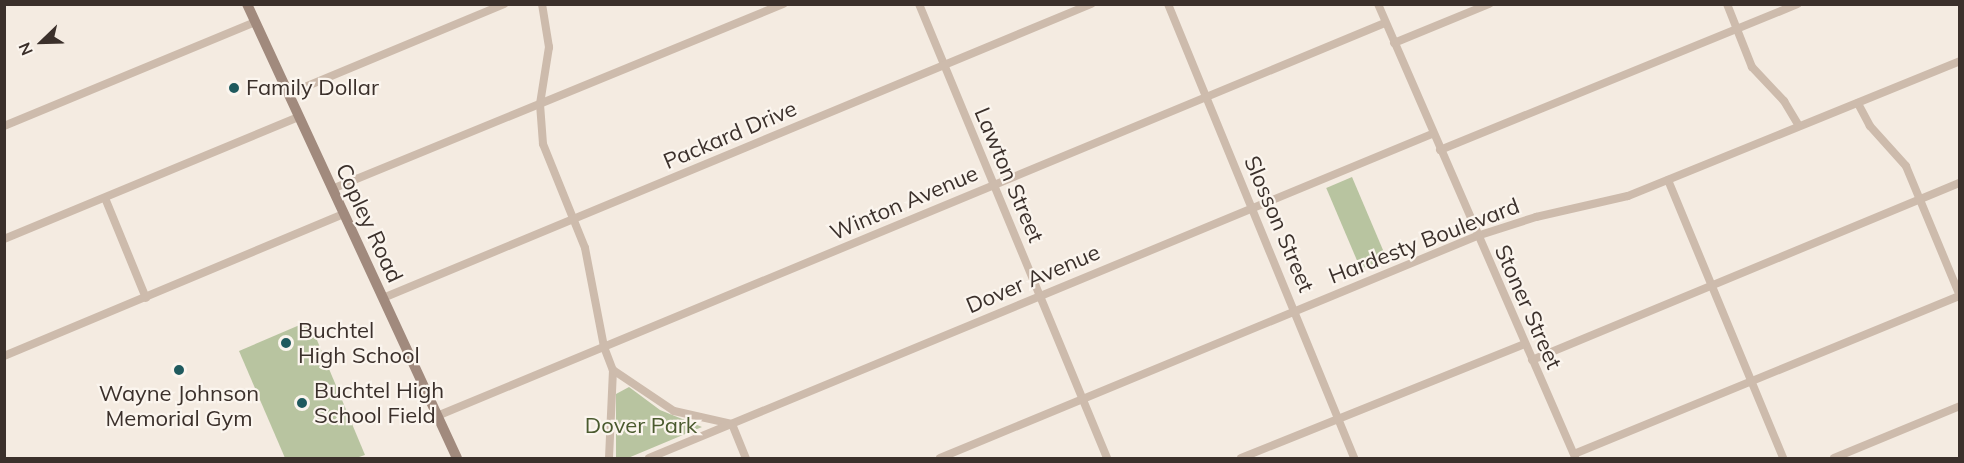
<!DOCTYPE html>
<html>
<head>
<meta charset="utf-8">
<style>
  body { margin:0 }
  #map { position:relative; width:1964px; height:463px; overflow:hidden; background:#f4ebe1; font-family:Mulish,sans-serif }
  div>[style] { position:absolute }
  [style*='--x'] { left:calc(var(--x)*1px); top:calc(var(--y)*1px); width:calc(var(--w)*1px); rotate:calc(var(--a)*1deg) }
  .green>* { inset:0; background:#b8c4a0; transform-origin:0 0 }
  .minor>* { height:8px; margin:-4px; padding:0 4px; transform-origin:4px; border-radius:4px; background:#cdbbac }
  .secondary>* { height:10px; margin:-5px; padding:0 5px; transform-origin:5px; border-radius:5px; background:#a18a7d }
  .dots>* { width:16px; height:16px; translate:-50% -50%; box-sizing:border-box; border:3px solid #fbf5ee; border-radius:50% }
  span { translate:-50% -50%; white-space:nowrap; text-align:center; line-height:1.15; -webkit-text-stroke:4.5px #fbf5ee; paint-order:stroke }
  .poi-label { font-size:22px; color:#3b302b }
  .left { translate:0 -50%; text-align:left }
  .street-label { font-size:22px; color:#3b302b }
  .park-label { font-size:22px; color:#4a5a2e }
  .frame { position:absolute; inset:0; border:6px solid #3b302b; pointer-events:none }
  .north { position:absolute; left:12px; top:12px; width:60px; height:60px; -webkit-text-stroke:4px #fbf5ee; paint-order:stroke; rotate:247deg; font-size:16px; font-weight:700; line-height:24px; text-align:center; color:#3b302b }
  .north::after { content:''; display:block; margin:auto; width:21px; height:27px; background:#3b302b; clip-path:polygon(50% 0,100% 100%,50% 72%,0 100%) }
</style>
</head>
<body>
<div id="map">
  <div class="green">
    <i style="left:1352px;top:177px;width:88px;height:28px;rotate:67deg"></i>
    <i style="clip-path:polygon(309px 321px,365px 455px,356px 458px,285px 458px,239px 351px)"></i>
    <i style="clip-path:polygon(629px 387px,660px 410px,702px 427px,628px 458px,616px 458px,616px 394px)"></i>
  </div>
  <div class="minor">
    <i style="--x:542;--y:4;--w:44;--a:80.8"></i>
    <i style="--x:549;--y:47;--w:58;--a:99"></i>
    <i style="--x:540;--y:104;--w:40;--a:85.7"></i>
    <i style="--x:543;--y:144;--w:112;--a:68"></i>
    <i style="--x:585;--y:248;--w:101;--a:79.1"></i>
    <i style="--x:604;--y:347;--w:25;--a:69"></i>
    <i style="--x:613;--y:370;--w:88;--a:92.6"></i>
    <i style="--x:919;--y:4;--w:491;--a:67.5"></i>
    <i style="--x:1168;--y:4;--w:491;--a:67.7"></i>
    <i style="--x:1378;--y:4;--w:494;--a:66.5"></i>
    <i style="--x:1727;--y:4;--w:68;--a:68.4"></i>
    <i style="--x:1752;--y:67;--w:47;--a:46.7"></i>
    <i style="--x:1784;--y:101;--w:29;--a:59"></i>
    <i style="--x:1394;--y:43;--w:103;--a:-22.3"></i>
    <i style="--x:288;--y:94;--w:234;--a:-22.6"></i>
    <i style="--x:4;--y:126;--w:272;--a:-22.5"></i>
    <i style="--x:1440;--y:150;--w:386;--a:-22.2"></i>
    <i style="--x:1668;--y:180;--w:301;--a:67.5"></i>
    <i style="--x:332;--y:189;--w:488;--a:-22.3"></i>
    <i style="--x:105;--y:198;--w:108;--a:67.7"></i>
    <i style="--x:4;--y:239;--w:318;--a:-22.5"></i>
    <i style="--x:383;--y:298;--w:767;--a:-22.55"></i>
    <i style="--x:4;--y:356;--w:368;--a:-22.7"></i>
    <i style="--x:1532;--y:360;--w:463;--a:-22.5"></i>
    <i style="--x:613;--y:370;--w:73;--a:33.9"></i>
    <i style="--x:674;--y:411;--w:59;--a:12.6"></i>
    <i style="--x:732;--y:424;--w:37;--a:68"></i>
    <i style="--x:437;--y:416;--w:1026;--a:-22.52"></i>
    <i style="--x:1574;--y:454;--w:417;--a:-22.3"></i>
    <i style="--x:1960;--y:296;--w:141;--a:-112.6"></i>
    <i style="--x:1906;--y:166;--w:54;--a:-132"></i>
    <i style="--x:1870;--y:126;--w:26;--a:-118"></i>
    <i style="--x:649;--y:458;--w:847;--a:-22.48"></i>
    <i style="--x:940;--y:458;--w:581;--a:-22.46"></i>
    <i style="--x:1477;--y:236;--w:62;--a:-17.9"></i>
    <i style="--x:1536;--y:217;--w:94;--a:-12.9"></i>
    <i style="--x:1628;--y:196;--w:358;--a:-22.1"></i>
    <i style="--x:1241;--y:458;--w:305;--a:-21.9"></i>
    <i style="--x:1834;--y:458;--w:136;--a:-22.4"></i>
  </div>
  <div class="secondary">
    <i style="--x:247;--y:4;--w:500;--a:65.18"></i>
  </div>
  <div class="dots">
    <i style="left:234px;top:88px;background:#1f5a5e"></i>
    <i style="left:286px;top:343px;background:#1f5a5e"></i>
    <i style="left:179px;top:370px;background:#1f5a5e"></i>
    <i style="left:302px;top:403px;background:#1f5a5e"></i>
  </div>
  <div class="poi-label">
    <span class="left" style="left:246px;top:88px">Family Dollar</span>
    <span class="left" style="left:298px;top:343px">Buchtel<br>High School</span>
    <span class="left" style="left:314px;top:403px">Buchtel High<br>School Field</span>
    <span style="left:179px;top:406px">Wayne Johnson<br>Memorial Gym</span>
  </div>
  <div class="street-label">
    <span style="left:730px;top:135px;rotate:-23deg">Packard Drive</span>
    <span style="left:1009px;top:175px;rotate:67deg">Lawton Street</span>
    <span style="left:904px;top:203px;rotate:-23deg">Winton Avenue</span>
    <span style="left:369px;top:223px;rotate:65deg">Copley Road</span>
    <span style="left:1279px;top:224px;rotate:67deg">Slosson Street</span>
    <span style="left:1424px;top:241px;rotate:-21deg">Hardesty Boulevard</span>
    <span style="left:1033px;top:279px;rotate:-23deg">Dover Avenue</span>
    <span style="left:1528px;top:307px;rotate:66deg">Stoner Street</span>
  </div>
  <div class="park-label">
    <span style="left:641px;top:426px">Dover Park</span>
  </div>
  <div class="frame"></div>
  <div class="north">N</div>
</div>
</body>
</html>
